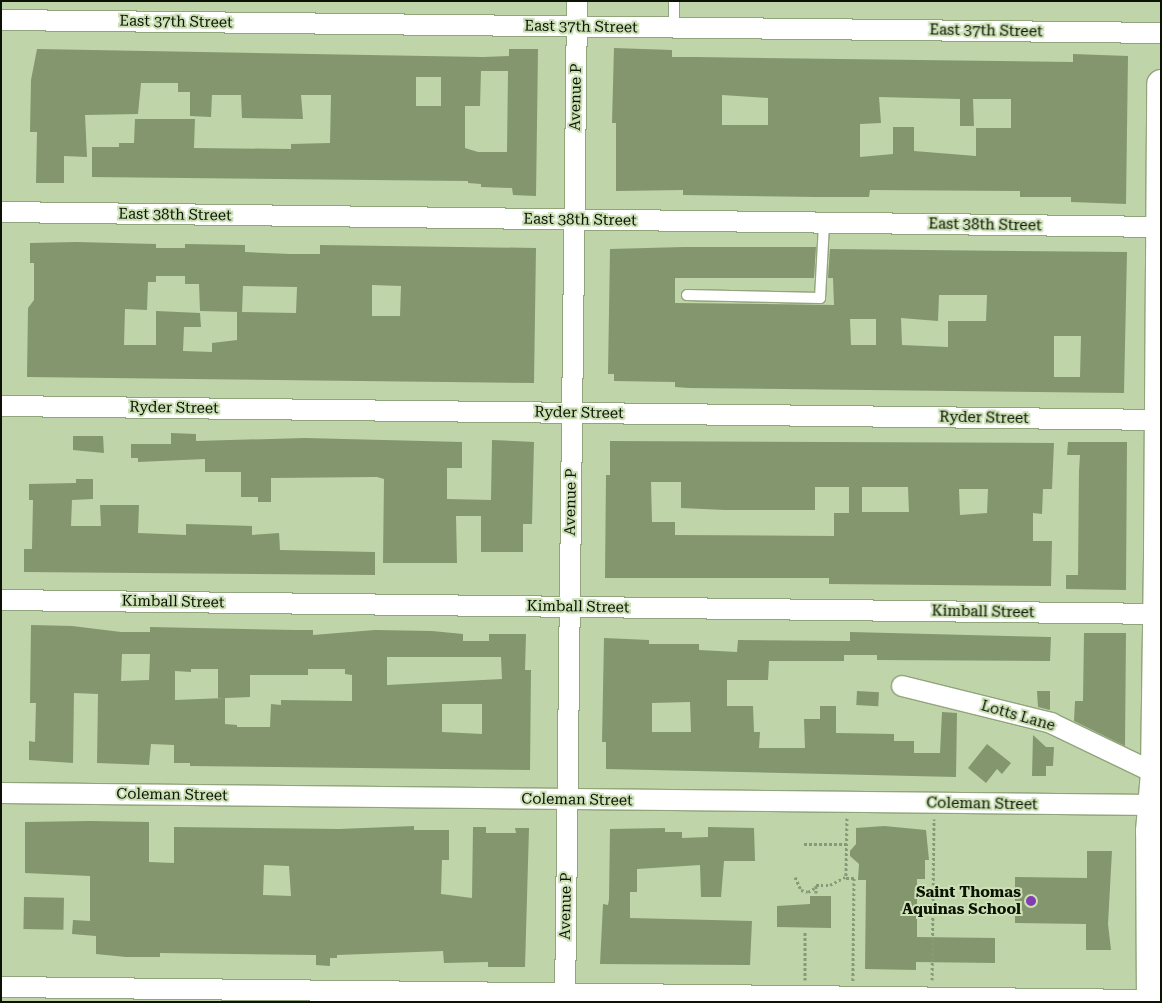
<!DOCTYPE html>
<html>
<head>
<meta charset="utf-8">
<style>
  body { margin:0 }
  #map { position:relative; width:1162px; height:1003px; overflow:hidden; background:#bfd4a9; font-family:"Roboto Serif",serif }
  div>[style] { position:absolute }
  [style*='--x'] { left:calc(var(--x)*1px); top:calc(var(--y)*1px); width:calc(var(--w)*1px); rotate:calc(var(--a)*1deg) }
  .building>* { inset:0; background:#83966e; transform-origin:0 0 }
  .path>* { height:3px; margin-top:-1.5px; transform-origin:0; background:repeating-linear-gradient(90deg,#897 0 2.5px,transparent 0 5px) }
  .roads { filter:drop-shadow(1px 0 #91a57c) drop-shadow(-1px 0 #91a57c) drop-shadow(0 1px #91a57c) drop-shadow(0 -1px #91a57c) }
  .service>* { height:10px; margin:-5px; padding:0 5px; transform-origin:5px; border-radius:5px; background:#fff }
  .minor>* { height:20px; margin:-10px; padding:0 10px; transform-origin:10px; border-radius:10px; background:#fff }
  .secondary>* { height:28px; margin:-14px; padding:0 14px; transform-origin:14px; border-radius:14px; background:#fff }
  .dots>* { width:14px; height:14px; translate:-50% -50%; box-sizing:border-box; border:2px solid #cce1b6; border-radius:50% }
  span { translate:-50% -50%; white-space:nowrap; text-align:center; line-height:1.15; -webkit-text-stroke:4px #cce1b6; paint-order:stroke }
  .street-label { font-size:15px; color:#0c1305 }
  .poi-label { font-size:15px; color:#0c1305; font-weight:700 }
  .right { translate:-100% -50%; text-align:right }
  .frame { position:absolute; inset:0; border:2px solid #0c1305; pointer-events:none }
</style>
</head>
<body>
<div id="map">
  <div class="building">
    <i style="clip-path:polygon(evenodd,614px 48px,672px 50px,672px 57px,695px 57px,1073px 62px,1073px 54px,1128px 56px,1126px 204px,1071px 202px,1071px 197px,1020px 197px,1020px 191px,870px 190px,869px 197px,817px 197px,683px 195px,683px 190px,616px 191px,616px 123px,612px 123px,614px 48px,722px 95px,768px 98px,768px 125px,722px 125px,722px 95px,614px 48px,879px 97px,960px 99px,960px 126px,974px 126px,973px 99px,1011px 99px,1011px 128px,976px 128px,976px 156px,914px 151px,914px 127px,893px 127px,893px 154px,860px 157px,860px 124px,881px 123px,879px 97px)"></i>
    <i style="clip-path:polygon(evenodd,37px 49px,483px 57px,509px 56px,509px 49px,538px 49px,536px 196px,513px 195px,512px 188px,481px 187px,481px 184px,468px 183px,468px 181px,92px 177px,92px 147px,119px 147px,119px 143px,134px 143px,135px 119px,195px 119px,194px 148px,291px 149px,291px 144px,330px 143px,331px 95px,301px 95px,303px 119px,242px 118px,241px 95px,212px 95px,211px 117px,190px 116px,190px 92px,178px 92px,178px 83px,141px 83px,138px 114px,85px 115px,87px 157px,64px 156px,64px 183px,36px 183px,37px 132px,30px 132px,31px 80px,37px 49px,481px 71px,508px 71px,507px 152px,478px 152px,465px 148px,465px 106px,480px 106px,481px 71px,37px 49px,416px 77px,441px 77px,441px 106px,416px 106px,416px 77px)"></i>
    <i style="clip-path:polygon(evenodd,76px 242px,156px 244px,156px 248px,185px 248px,185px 244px,245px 245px,245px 252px,290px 254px,320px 254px,320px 245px,536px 248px,534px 383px,27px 377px,28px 308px,34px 300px,34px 263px,30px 263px,30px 243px,76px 242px,156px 276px,185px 276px,185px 284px,199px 284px,200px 311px,240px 312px,237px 312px,237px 340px,212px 343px,212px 352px,183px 351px,184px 327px,201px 327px,200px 313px,156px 311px,156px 345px,124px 345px,125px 309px,147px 310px,148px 282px,156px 282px,156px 276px,76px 242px,372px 285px,401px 286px,400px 316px,372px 316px,372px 285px,76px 242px,243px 286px,297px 287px,296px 313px,242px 312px,243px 286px)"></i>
    <i style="clip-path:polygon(evenodd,684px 247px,816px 247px,814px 278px,675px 278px,675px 303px,834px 305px,833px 278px,828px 278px,830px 249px,1127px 252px,1124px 393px,689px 388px,675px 387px,675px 382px,614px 381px,614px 374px,608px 374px,610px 249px,684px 247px,939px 295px,987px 295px,986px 321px,948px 321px,948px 347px,902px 345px,901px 318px,938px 321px,939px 295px,684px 247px,850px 319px,876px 319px,876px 345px,851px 345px,850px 319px,684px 247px,1054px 336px,1081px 336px,1080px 377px,1054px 377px,1054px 336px)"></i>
    <i style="clip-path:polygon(171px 433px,196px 434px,196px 441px,305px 438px,462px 442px,462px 468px,447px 468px,447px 499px,491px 500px,492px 440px,534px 442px,532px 524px,523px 524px,523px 552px,481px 552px,481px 516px,456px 516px,457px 563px,383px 563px,384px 479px,377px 477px,271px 478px,271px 502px,258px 502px,258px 497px,241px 497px,241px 472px,205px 472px,205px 459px,138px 462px,138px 458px,131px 458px,131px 444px,171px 444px)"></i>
    <i style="clip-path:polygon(73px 436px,103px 436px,104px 453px,73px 450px)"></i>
    <i style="clip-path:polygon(evenodd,610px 441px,1054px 443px,1052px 489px,1043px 489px,1042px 514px,1033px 513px,1033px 541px,1052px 541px,1051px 586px,829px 584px,829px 578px,605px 578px,606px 475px,610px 475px,610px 441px,651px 482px,681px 482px,681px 508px,725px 510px,815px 510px,815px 487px,849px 487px,849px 513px,834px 513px,834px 536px,675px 535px,675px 522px,652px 522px,651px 482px,610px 441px,862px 487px,908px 487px,909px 512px,862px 512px,862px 487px,610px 441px,959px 489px,988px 489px,987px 513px,960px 515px,959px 489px)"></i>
    <i style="clip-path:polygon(1068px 442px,1127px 442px,1126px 590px,1066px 589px,1066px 575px,1078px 575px,1079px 471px,1080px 455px,1067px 455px)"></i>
    <i style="clip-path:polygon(76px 479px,93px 479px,93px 499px,72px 500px,71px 526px,101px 526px,100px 505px,139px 505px,138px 533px,186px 535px,186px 524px,252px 526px,252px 535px,279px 533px,280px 550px,375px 552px,375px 575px,24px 572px,24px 549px,32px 549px,33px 500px,29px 500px,29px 484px,76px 483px)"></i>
    <i style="clip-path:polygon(evenodd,31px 625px,72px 626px,121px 632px,150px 632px,150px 627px,296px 630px,313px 630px,313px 635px,375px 630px,432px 631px,463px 634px,463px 641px,489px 641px,489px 634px,526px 634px,525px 670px,531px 670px,530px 770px,190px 766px,190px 763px,174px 763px,174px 745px,151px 744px,149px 765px,97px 763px,98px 694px,74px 693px,73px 763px,29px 760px,29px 741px,35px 742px,36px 703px,30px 703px,31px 625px,122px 654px,150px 654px,149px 680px,121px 681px,122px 654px,31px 625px,387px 657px,501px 657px,502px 679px,387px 685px,387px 657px,31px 625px,191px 669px,218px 669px,218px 698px,226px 698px,250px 697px,250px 675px,308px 675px,308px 669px,345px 669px,345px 674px,352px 675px,352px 701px,281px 700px,281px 705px,271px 704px,270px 727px,237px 727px,237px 725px,225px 724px,225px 698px,175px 700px,175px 671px,191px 672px,191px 669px,31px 625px,442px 704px,482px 704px,482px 734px,442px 732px,442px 704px)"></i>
    <i style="clip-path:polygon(evenodd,850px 632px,1051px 637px,1050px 661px,877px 660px,877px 655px,844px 655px,844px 661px,769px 661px,768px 680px,727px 680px,727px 706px,753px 706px,754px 732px,760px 732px,759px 748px,805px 748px,804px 719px,820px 719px,820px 706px,836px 706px,836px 733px,894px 734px,894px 741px,914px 741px,914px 753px,940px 753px,942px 712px,957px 713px,956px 777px,606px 769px,606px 742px,602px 742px,604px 638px,649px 640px,649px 644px,699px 644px,699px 650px,737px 652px,738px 640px,850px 641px,850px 632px,690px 702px,691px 732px,652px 732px,652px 703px,690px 702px)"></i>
    <i style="clip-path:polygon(1084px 633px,1126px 633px,1125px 746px,1074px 721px,1075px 701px,1083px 701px)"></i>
    <i style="left:857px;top:691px;width:22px;height:14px;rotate:3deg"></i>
    <i style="clip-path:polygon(1037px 691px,1050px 691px,1050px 710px,1038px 707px)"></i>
    <i style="clip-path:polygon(1033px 735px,1046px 747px,1054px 747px,1053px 766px,1046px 766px,1046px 776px,1032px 776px)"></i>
    <i style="clip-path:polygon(987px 744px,1011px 763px,1002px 774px,997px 769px,986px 783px,968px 768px)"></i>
    <i style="clip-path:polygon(evenodd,90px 821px,149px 822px,149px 862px,174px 863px,174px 827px,339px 829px,414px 826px,414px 830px,449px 830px,449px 860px,442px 860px,441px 894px,472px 898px,473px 827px,486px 827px,486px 833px,516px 833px,515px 828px,529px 828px,525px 967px,488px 967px,488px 962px,444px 963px,443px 951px,337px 955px,337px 958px,330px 958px,330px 966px,316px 965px,316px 955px,160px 953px,160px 957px,126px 957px,96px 954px,96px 936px,72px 934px,73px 920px,90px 921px,90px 876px,25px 873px,25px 822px,90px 821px,264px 865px,289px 866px,291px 896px,263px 895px,264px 865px)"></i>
    <i style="clip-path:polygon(884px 826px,926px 830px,929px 860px,925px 860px,925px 879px,917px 879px,917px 937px,995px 938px,995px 963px,916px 962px,916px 970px,865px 969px,866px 880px,858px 880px,859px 864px,850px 856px,850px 851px,856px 844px,856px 828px)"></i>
    <i style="clip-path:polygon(708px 827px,754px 828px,755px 861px,724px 861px,721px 897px,701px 897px,700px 865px,637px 869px,637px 892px,630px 892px,630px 918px,752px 921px,750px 965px,600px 964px,603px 904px,608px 905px,609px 899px,610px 829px,665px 828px,665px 832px,682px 832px,682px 838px,708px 837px)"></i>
    <i style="clip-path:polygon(1087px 851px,1112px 851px,1108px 924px,1111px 950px,1086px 950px,1086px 924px,1015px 923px,1015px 877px,1087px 878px)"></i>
    <i style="clip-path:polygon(810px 896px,831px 896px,831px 928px,777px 927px,777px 906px,810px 904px)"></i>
    <i style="left:24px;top:897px;width:40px;height:32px;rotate:1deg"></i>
  </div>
  <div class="path">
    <i style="--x:847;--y:818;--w:60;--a:91"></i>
    <i style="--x:846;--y:878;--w:8;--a:0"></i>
    <i style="--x:854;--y:878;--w:103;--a:90.6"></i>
    <i style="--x:804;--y:844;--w:43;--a:0"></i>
    <i style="--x:795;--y:877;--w:14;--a:65"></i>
    <i style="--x:801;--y:890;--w:7;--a:16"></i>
    <i style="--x:808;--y:892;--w:8;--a:-30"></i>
    <i style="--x:816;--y:893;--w:8;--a:-90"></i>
    <i style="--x:816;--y:885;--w:14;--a:0"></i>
    <i style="--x:830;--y:885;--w:17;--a:-28"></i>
    <i style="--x:805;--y:980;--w:49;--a:-90"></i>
    <i style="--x:932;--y:980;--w:161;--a:-89.3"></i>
  </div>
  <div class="roads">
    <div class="service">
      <i style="--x:674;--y:1;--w:27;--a:90"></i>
      <i style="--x:687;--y:295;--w:133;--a:1.3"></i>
      <i style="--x:820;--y:298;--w:75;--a:-86.9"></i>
    </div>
    <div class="minor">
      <i style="--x:1;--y:20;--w:1160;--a:0.64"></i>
      <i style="--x:1;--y:212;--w:1158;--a:0.74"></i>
      <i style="--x:1;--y:406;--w:1156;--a:0.69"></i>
      <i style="--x:1;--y:600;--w:1155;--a:0.69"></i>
      <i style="--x:902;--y:686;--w:154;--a:13.9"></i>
      <i style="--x:1051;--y:723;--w:115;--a:25.7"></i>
      <i style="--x:1;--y:793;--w:1152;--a:0.6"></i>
      <i style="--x:1153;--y:805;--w:9;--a:21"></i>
      <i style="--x:1;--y:987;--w:1150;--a:0.65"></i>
      <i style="--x:565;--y:1002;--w:1001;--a:-89.31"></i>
    </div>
    <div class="secondary">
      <i style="--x:1151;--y:1002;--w:171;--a:-90.3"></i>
      <i style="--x:1150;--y:831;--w:58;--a:-85.1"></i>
      <i style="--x:1155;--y:773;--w:222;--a:-89.2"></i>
      <i style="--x:1158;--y:551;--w:467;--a:-89.6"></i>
    </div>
  </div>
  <div class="dots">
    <i style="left:1031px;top:901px;background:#823db0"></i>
  </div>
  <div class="street-label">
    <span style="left:176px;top:22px;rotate:1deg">East 37th Street</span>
    <span style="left:581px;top:27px;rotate:1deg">East 37th Street</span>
    <span style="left:986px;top:31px;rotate:1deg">East 37th Street</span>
    <span style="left:576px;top:97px;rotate:-89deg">Avenue P</span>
    <span style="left:175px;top:215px;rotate:1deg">East 38th Street</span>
    <span style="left:580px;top:220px;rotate:1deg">East 38th Street</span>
    <span style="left:985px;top:225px;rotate:1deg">East 38th Street</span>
    <span style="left:174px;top:408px;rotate:1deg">Ryder Street</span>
    <span style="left:579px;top:413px;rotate:1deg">Ryder Street</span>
    <span style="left:984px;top:418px;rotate:1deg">Ryder Street</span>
    <span style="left:571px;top:502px;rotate:-89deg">Avenue P</span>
    <span style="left:173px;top:602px;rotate:1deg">Kimball Street</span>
    <span style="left:578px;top:607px;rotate:1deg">Kimball Street</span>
    <span style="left:983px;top:612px;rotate:1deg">Kimball Street</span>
    <span style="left:1018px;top:716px;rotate:16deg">Lotts Lane</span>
    <span style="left:172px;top:795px;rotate:1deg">Coleman Street</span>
    <span style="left:577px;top:800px;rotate:1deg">Coleman Street</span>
    <span style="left:982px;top:804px;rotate:1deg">Coleman Street</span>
    <span style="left:566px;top:906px;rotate:-89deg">Avenue P</span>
  </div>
  <div class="poi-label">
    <span class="right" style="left:1021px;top:901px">Saint Thomas<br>Aquinas School</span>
  </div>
  <div class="frame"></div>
</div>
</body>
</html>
